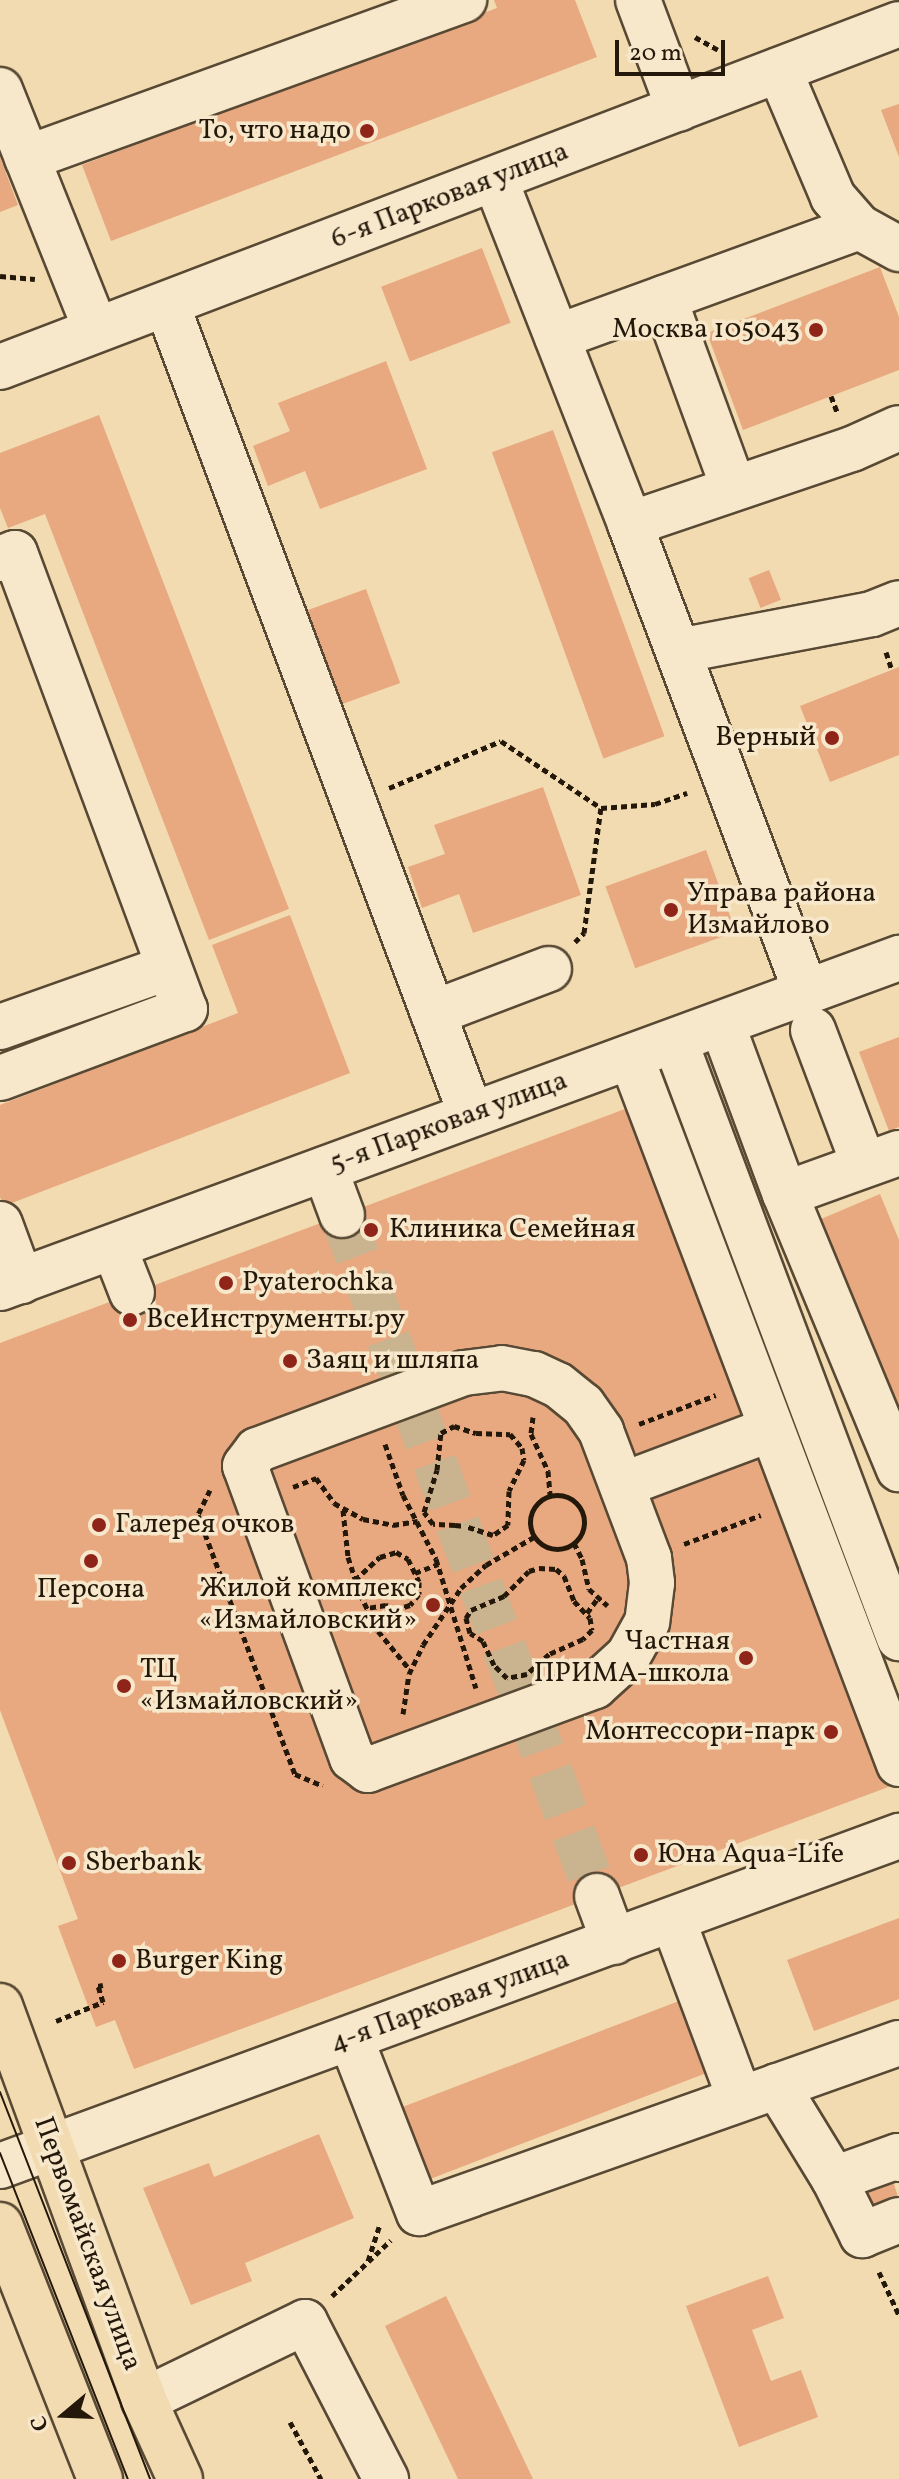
<!DOCTYPE html>
<html>
<head>
<meta charset="utf-8">
<style>
  body { margin:0 }
  #map { position:relative; width:899px; height:2479px; overflow:hidden; background:#f2dbb0; font-family:Vollkorn,serif }
  div>[style] { position:absolute }
  [style*='--x'] { left:calc(var(--x)*1px); top:calc(var(--y)*1px); width:calc(var(--w)*1px); rotate:calc(var(--a)*1deg) }
  .building>* { inset:0; background:#e8a880; transform-origin:0 0 }
  .minor-tunnel>* { height:44px; margin-top:-22px; transform-origin:0; background:repeating-linear-gradient(90deg,#c9b48f 0 44px,transparent 0 66px) }
  .path>* { height:5px; margin-top:-2.5px; transform-origin:0; background:repeating-linear-gradient(90deg,#24180a 0 6px,transparent 0 10px) }
  .path>.ring { margin:-2.5px; padding:0; box-sizing:content-box; background:none; border:5px solid #24180a; border-radius:50% }
  .roads { filter:drop-shadow(2px 0 #584934) drop-shadow(-2px 0 #584934) drop-shadow(0 2px #584934) drop-shadow(0 -2px #584934) }
  .minor>* { height:44px; margin:-22px; padding:0 22px; transform-origin:22px; border-radius:22px; background:#f7e8cc }
  .major>* { height:44px; margin:-22px; padding:0 22px; transform-origin:22px; border-radius:22px; background:#f2dbb0 }
  .tram>* { height:2px; margin:-1px; padding:0 1px; transform-origin:1px; border-radius:1px; background:#24180a }
  .path-bridge>* { height:5px; margin-top:-2.5px; transform-origin:0; background:repeating-linear-gradient(90deg,#24180a 0 6px,transparent 0 10px) }
  .dots>* { width:22px; height:22px; translate:-50% -50%; box-sizing:border-box; border:4px solid #f7e8cc; border-radius:50% }
  span { translate:-50% -50%; white-space:nowrap; text-align:center; line-height:1.15; -webkit-text-stroke:7px #f7e8cc; paint-order:stroke }
  .poi-label { font-size:28px; color:#24180a }
  .right { translate:-100% -50%; text-align:right }
  .left { translate:0 -50%; text-align:left }
  .street-label { font-size:28px; color:#24180a }
  .north { position:absolute; left:24px; top:2375px; width:80px; height:80px; -webkit-text-stroke:6px #f7e8cc; paint-order:stroke; rotate:251deg; font-size:22px; font-weight:700; line-height:32px; text-align:center; color:#24180a }
  .north::after { content:''; display:block; margin:auto; width:28px; height:36px; background:#24180a; clip-path:polygon(50% 0,100% 100%,50% 72%,0 100%) }
  .scale { position:absolute; left:615px; top:40px; width:110px; height:36px; box-sizing:border-box; border:4px solid #24180a; border-top:0; padding-left:10px; font-size:24px; line-height:28px; white-space:nowrap; color:#24180a; -webkit-text-stroke:6px #f7e8cc; paint-order:stroke }
</style>
</head>
<body>
<div id="map">
  <div class="building">
    <i style="clip-path:polygon(494px 0,575px 0,597px 57px,111px 241px,82px 165px,497px 8px)"></i>
    <i style="clip-path:polygon(899px 104px,899px 157px,881px 110px)"></i>
    <i style="clip-path:polygon(0 157px,18px 205px,0 212px)"></i>
    <i style="left:482px;top:248px;width:80px;height:108px;rotate:69deg"></i>
    <i style="clip-path:polygon(880px 267px,899px 317px,899px 370px,743px 430px,707px 333px)"></i>
    <i style="clip-path:polygon(386px 361px,427px 469px,320px 509px,305px 471px,268px 486px,253px 446px,290px 431px,278px 403px)"></i>
    <i style="clip-path:polygon(99px 415px,289px 909px,209px 940px,45px 514px,8px 528px,0 508px,0 453px)"></i>
    <i style="left:553px;top:430px;width:326px;height:65px;rotate:70deg"></i>
    <i style="left:769px;top:570px;width:32px;height:22px;rotate:68deg"></i>
    <i style="left:366px;top:589px;width:100px;height:69px;rotate:70deg"></i>
    <i style="clip-path:polygon(899px 667px,899px 755px,830px 782px,800px 706px)"></i>
    <i style="clip-path:polygon(543px 787px,581px 895px,473px 933px,459px 894px,422px 908px,408px 867px,445px 854px,434px 825px)"></i>
    <i style="left:706px;top:850px;width:87px;height:107px;rotate:70deg"></i>
    <i style="clip-path:polygon(290px 915px,350px 1073px,4px 1206px,0 1197px,0 1105px,238px 1013px,212px 945px)"></i>
    <i style="clip-path:polygon(899px 1037px,899px 1127px,889px 1131px,859px 1052px)"></i>
    <i style="clip-path:polygon(673px 1091px,899px 1696px,899px 1783px,134px 2069px,115px 2020px,96px 2027px,58px 1926px,78px 1919px,0 1710px,0 1343px)"></i>
    <i style="clip-path:polygon(880px 1194px,899px 1240px,899px 1429px,814px 1222px)"></i>
    <i style="clip-path:polygon(899px 1918px,899px 1999px,814px 2031px,787px 1960px)"></i>
    <i style="left:692px;top:1996px;width:77px;height:317px;rotate:69deg"></i>
    <i style="clip-path:polygon(319px 2134px,354px 2218px,245px 2263px,252px 2281px,191px 2305px,143px 2188px,209px 2163px,214px 2177px)"></i>
    <i style="left:890px;top:2172px;width:29px;height:28px;rotate:72deg"></i>
    <i style="clip-path:polygon(768px 2276px,784px 2318px,752px 2330px,771px 2381px,801px 2370px,818px 2417px,739px 2447px,686px 2306px)"></i>
    <i style="clip-path:polygon(446px 2296px,533px 2479px,458px 2479px,385px 2326px)"></i>
  </div>
  <div class="minor-tunnel">
    <i style="--x:342;--y:1215;--w:727;--a:69.47"></i>
  </div>
  <div class="path">
    <i style="--x:695;--y:37;--w:26;--a:29"></i>
    <i style="--x:0;--y:276;--w:35;--a:5"></i>
    <i style="--x:831;--y:396;--w:19;--a:69"></i>
    <i style="--x:886;--y:652;--w:19;--a:72"></i>
    <i style="--x:389;--y:788;--w:121;--a:-22.8"></i>
    <i style="--x:501;--y:741;--w:120;--a:33.8"></i>
    <i style="--x:601;--y:808;--w:54;--a:-4.2"></i>
    <i style="--x:655;--y:804;--w:34;--a:-19"></i>
    <i style="--x:575;--y:942;--w:13;--a:-45"></i>
    <i style="--x:584;--y:933;--w:126;--a:-82.3"></i>
    <i style="--x:533;--y:1417;--w:17;--a:97"></i>
    <i style="--x:531;--y:1434;--w:41;--a:65.3"></i>
    <i style="--x:548;--y:1471;--w:25;--a:85"></i>
    <i style="--x:639;--y:1424;--w:82;--a:-20.6"></i>
    <i style="--x:385;--y:1444;--w:54;--a:70.6"></i>
    <i style="--x:403;--y:1495;--w:72;--a:62.7"></i>
    <i style="--x:436;--y:1559;--w:135;--a:72.8"></i>
    <i style="--x:293;--y:1487;--w:25;--a:-21"></i>
    <i style="--x:316;--y:1478;--w:31;--a:54"></i>
    <i style="--x:334;--y:1503;--w:33;--a:29"></i>
    <i style="--x:363;--y:1519;--w:31;--a:11"></i>
    <i style="--x:393;--y:1525;--w:25;--a:-9"></i>
    <i style="--x:210;--y:1490;--w:28;--a:116"></i>
    <i style="--x:198;--y:1515;--w:277;--a:69.5"></i>
    <i style="--x:295;--y:1774;--w:30;--a:23"></i>
    <i class="ring" style="left:530px;top:1495px;width:49px;height:49px"></i>
    <i style="--x:343;--y:1510;--w:47;--a:83.9"></i>
    <i style="--x:348;--y:1557;--w:39;--a:72"></i>
    <i style="--x:360;--y:1594;--w:41;--a:64.1"></i>
    <i style="--x:378;--y:1631;--w:52;--a:50.5"></i>
    <i style="--x:455;--y:1525;--w:22;--a:-177"></i>
    <i style="--x:433;--y:1524;--w:15;--a:-127"></i>
    <i style="--x:424;--y:1512;--w:44;--a:-72.8"></i>
    <i style="--x:437;--y:1470;--w:37;--a:-84"></i>
    <i style="--x:441;--y:1433;--w:15;--a:-28"></i>
    <i style="--x:454;--y:1426;--w:23;--a:18"></i>
    <i style="--x:476;--y:1433;--w:34;--a:2"></i>
    <i style="--x:510;--y:1434;--w:18;--a:49"></i>
    <i style="--x:522;--y:1448;--w:12;--a:81"></i>
    <i style="--x:524;--y:1460;--w:34;--a:116"></i>
    <i style="--x:509;--y:1491;--w:34;--a:92"></i>
    <i style="--x:508;--y:1525;--w:18;--a:146"></i>
    <i style="--x:493;--y:1535;--w:29;--a:-162"></i>
    <i style="--x:574;--y:1543;--w:18;--a:63"></i>
    <i style="--x:582;--y:1559;--w:31;--a:77"></i>
    <i style="--x:589;--y:1589;--w:25;--a:42"></i>
    <i style="--x:684;--y:1544;--w:82;--a:-20.6"></i>
    <i style="--x:539;--y:1568;--w:17;--a:3"></i>
    <i style="--x:556;--y:1569;--w:11;--a:41"></i>
    <i style="--x:564;--y:1576;--w:27;--a:68"></i>
    <i style="--x:574;--y:1601;--w:23;--a:47"></i>
    <i style="--x:590;--y:1618;--w:12;--a:81"></i>
    <i style="--x:592;--y:1630;--w:13;--a:135"></i>
    <i style="--x:583;--y:1639;--w:37;--a:156"></i>
    <i style="--x:549;--y:1654;--w:30;--a:138"></i>
    <i style="--x:527;--y:1674;--w:20;--a:169"></i>
    <i style="--x:507;--y:1678;--w:18;--a:-135"></i>
    <i style="--x:494;--y:1665;--w:26;--a:-115"></i>
    <i style="--x:483;--y:1641;--w:15;--a:-148"></i>
    <i style="--x:470;--y:1633;--w:16;--a:-105"></i>
    <i style="--x:466;--y:1618;--w:9;--a:-58"></i>
    <i style="--x:471;--y:1610;--w:36;--a:-23"></i>
    <i style="--x:504;--y:1596;--w:35;--a:-45"></i>
    <i style="--x:529;--y:1571;--w:10;--a:-17"></i>
    <i style="--x:415;--y:1573;--w:25;--a:-21"></i>
    <i style="--x:355;--y:1580;--w:34;--a:-43"></i>
    <i style="--x:380;--y:1557;--w:17;--a:-17"></i>
    <i style="--x:396;--y:1552;--w:14;--a:30"></i>
    <i style="--x:408;--y:1559;--w:25;--a:64"></i>
    <i style="--x:419;--y:1582;--w:12;--a:90"></i>
    <i style="--x:419;--y:1594;--w:14;--a:129"></i>
    <i style="--x:410;--y:1605;--w:14;--a:163"></i>
    <i style="--x:397;--y:1609;--w:12;--a:-160"></i>
    <i style="--x:386;--y:1605;--w:20;--a:171"></i>
    <i style="--x:587;--y:1613;--w:17;--a:-54"></i>
    <i style="--x:403;--y:1714;--w:40;--a:-81.5"></i>
    <i style="--x:409;--y:1674;--w:32;--a:-64"></i>
    <i style="--x:423;--y:1645;--w:69;--a:-56.3"></i>
    <i style="--x:461;--y:1588;--w:34;--a:-43"></i>
    <i style="--x:486;--y:1565;--w:56;--a:-30.3"></i>
    <i style="--x:56;--y:2021;--w:51;--a:-22"></i>
    <i style="--x:103;--y:2002;--w:17;--a:-107"></i>
    <i style="--x:98;--y:1986;--w:5;--a:-11"></i>
    <i style="--x:368;--y:2261;--w:38;--a:-72"></i>
    <i style="--x:879;--y:2272;--w:47;--a:65.1"></i>
    <i style="--x:332;--y:2296;--w:81;--a:-43.5"></i>
    <i style="--x:290;--y:2422;--w:65;--a:61.5"></i>
  </div>
  <div class="roads">
    <div class="minor">
      <i style="--x:638;--y:0;--w:116;--a:69.4"></i>
      <i style="--x:0;--y:90;--w:258;--a:68.2"></i>
      <i style="--x:27;--y:158;--w:465;--a:-19.9"></i>
      <i style="--x:495;--y:179;--w:370;--a:68.6"></i>
      <i style="--x:630;--y:524;--w:500;--a:69.4"></i>
      <i style="--x:859;--y:227;--w:46;--a:28.8"></i>
      <i style="--x:664;--y:298;--w:201;--a:69.9"></i>
      <i style="--x:167;--y:305;--w:864;--a:69.41"></i>
      <i style="--x:557;--y:337;--w:321;--a:-20"></i>
      <i style="--x:859;--y:227;--w:40;--a:-131"></i>
      <i style="--x:833;--y:197;--w:138;--a:-113"></i>
      <i style="--x:0;--y:367;--w:962;--a:-20.88"></i>
      <i style="--x:630;--y:524;--w:234;--a:-18.7"></i>
      <i style="--x:852;--y:449;--w:51;--a:-24.1"></i>
      <i style="--x:0;--y:559;--w:16;--a:-22"></i>
      <i style="--x:15;--y:553;--w:487;--a:69.6"></i>
      <i style="--x:185;--y:1009;--w:197;--a:159.5"></i>
      <i style="--x:678;--y:651;--w:197;--a:-10.8"></i>
      <i style="--x:872;--y:614;--w:29;--a:-22"></i>
      <i style="--x:433;--y:1013;--w:124;--a:-20.8"></i>
      <i style="--x:722;--y:1024;--w:181;--a:69.7"></i>
      <i style="--x:785;--y:1194;--w:121;--a:-19.8"></i>
      <i style="--x:0;--y:1027;--w:179;--a:-19.5"></i>
      <i style="--x:813;--y:1030;--w:144;--a:69.3"></i>
      <i style="--x:675;--y:1041;--w:638;--a:69.43"></i>
      <i style="--x:631;--y:1057;--w:756;--a:69.24"></i>
      <i style="--x:325;--y:1169;--w:49;--a:69.7"></i>
      <i style="--x:785;--y:1194;--w:298;--a:67.5"></i>
      <i style="--x:0;--y:1224;--w:61;--a:69.8"></i>
      <i style="--x:114;--y:1247;--w:49;--a:68.6"></i>
      <i style="--x:0;--y:1288;--w:958;--a:-20.16"></i>
      <i style="--x:502;--y:1368;--w:33;--a:11"></i>
      <i style="--x:534;--y:1374;--w:26;--a:25"></i>
      <i style="--x:558;--y:1385;--w:32;--a:39"></i>
      <i style="--x:583;--y:1405;--w:32;--a:55"></i>
      <i style="--x:601;--y:1431;--w:136;--a:69.3"></i>
      <i style="--x:649;--y:1558;--w:25;--a:83"></i>
      <i style="--x:652;--y:1583;--w:39;--a:97"></i>
      <i style="--x:647;--y:1622;--w:39;--a:119"></i>
      <i style="--x:628;--y:1656;--w:45;--a:137.7"></i>
      <i style="--x:595;--y:1686;--w:242;--a:159.7"></i>
      <i style="--x:368;--y:1770;--w:20;--a:-143"></i>
      <i style="--x:352;--y:1758;--w:311;--a:-110.1"></i>
      <i style="--x:245;--y:1466;--w:20;--a:-53"></i>
      <i style="--x:257;--y:1450;--w:221;--a:-20.4"></i>
      <i style="--x:464;--y:1373;--w:38;--a:-7"></i>
      <i style="--x:622;--y:1485;--w:159;--a:-20.6"></i>
      <i style="--x:597;--y:1896;--w:49;--a:69.7"></i>
      <i style="--x:673;--y:1920;--w:191;--a:69.5"></i>
      <i style="--x:351;--y:2039;--w:187;--a:68.7"></i>
      <i style="--x:419;--y:2213;--w:509;--a:-19.5"></i>
      <i style="--x:777;--y:2086;--w:109;--a:58.5"></i>
      <i style="--x:899;--y:2159;--w:3;--a:-108"></i>
      <i style="--x:898;--y:2156;--w:68;--a:160.2"></i>
      <i style="--x:834;--y:2179;--w:63;--a:63.4"></i>
      <i style="--x:862;--y:2235;--w:40;--a:-22"></i>
      <i style="--x:0;--y:2166;--w:958;--a:-20.16"></i>
      <i style="--x:144;--y:2400;--w:179;--a:-25.8"></i>
      <i style="--x:305;--y:2322;--w:177;--a:62.7"></i>
    </div>
    <div class="major">
      <i style="--x:0;--y:2006;--w:419;--a:69.9"></i>
      <i style="--x:144;--y:2400;--w:87;--a:65.5"></i>
      <i style="--x:0;--y:2225;--w:273;--a:68.5"></i>
    </div>
  </div>
  <div class="tram">
    <i style="--x:0;--y:2092;--w:415;--a:68.8"></i>
    <i style="--x:0;--y:2153;--w:350;--a:68.6"></i>
  </div>
  <div class="path-bridge">
    <i style="--x:455;--y:1525;--w:10;--a:6"></i>
  </div>
  <div class="dots">
    <i style="left:367px;top:131px;background:#8f2418"></i>
    <i style="left:816px;top:330px;background:#8f2418"></i>
    <i style="left:832px;top:738px;background:#8f2418"></i>
    <i style="left:671px;top:910px;background:#8f2418"></i>
    <i style="left:371px;top:1230px;background:#8f2418"></i>
    <i style="left:226px;top:1283px;background:#8f2418"></i>
    <i style="left:130px;top:1320px;background:#8f2418"></i>
    <i style="left:290px;top:1361px;background:#8f2418"></i>
    <i style="left:99px;top:1525px;background:#8f2418"></i>
    <i style="left:91px;top:1561px;background:#8f2418"></i>
    <i style="left:433px;top:1605px;background:#8f2418"></i>
    <i style="left:746px;top:1658px;background:#8f2418"></i>
    <i style="left:124px;top:1686px;background:#8f2418"></i>
    <i style="left:831px;top:1732px;background:#8f2418"></i>
    <i style="left:641px;top:1855px;background:#8f2418"></i>
    <i style="left:69px;top:1863px;background:#8f2418"></i>
    <i style="left:119px;top:1961px;background:#8f2418"></i>
  </div>
  <div class="poi-label">
    <span class="right" style="left:351px;top:131px">То, что надо</span>
    <span class="right" style="left:800px;top:330px">Москва 105043</span>
    <span class="right" style="left:816px;top:738px">Верный</span>
    <span class="left" style="left:687px;top:910px">Управа района<br>Измайлово</span>
    <span class="left" style="left:389px;top:1230px">Клиника Семейная</span>
    <span class="left" style="left:242px;top:1283px">Pyaterochka</span>
    <span class="left" style="left:146px;top:1320px">ВсеИнструменты.ру</span>
    <span class="left" style="left:306px;top:1361px">Заяц и шляпа</span>
    <span class="left" style="left:115px;top:1525px">Галерея очков</span>
    <span class="right" style="left:417px;top:1605px">Жилой комплекс<br>«Измайловский»</span>
    <span style="left:91px;top:1590px">Персона</span>
    <span class="right" style="left:730px;top:1658px">Частная<br>ПРИМА-школа</span>
    <span class="left" style="left:140px;top:1686px">ТЦ<br>«Измайловский»</span>
    <span class="right" style="left:815px;top:1732px">Монтессори-парк</span>
    <span class="left" style="left:657px;top:1855px">Юна Aqua-Life</span>
    <span class="left" style="left:85px;top:1863px">Sberbank</span>
    <span class="left" style="left:135px;top:1961px">Burger King</span>
  </div>
  <div class="street-label">
    <span style="left:450px;top:196px;rotate:-21deg">6-я Парковая улица</span>
    <span style="left:449px;top:1123px;rotate:-20deg">5-я Парковая улица</span>
    <span style="left:450px;top:2002px;rotate:-20deg">4-я Парковая улица</span>
    <span style="left:87px;top:2244px;rotate:70deg">Первомайская улица</span>
  </div>
  <div class="north">С</div>
  <div class="scale">20 m</div>
</div>
</body>
</html>
